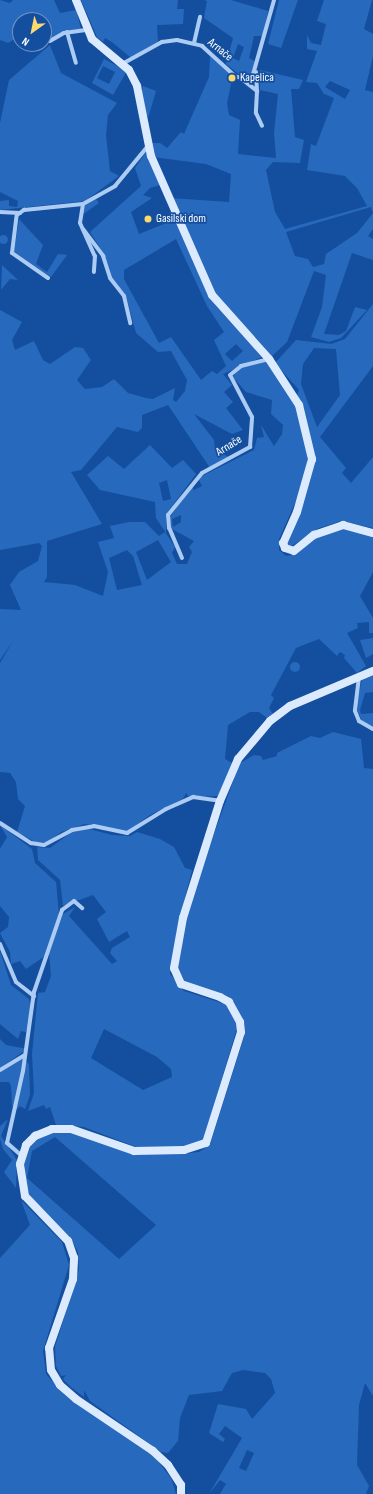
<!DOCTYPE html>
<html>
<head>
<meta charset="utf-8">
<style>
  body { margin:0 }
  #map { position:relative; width:373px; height:1494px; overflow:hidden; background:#144f9f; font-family:"Sofia Sans Condensed",sans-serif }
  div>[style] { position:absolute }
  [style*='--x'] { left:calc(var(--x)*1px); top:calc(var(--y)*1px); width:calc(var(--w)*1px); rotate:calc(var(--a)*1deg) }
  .green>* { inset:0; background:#2769bd }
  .round { border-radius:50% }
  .street>* { height:4px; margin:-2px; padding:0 2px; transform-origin:2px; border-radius:2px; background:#adccf4 }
  .secondary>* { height:8px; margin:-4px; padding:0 4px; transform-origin:4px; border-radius:4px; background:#dceafd }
  .dots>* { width:11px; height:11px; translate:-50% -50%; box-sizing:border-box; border:2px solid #144f9f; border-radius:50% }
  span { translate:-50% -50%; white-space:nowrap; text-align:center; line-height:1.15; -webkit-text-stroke:3.5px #144f9f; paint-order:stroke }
  .street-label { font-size:12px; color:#fff }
  .poi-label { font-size:12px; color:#fff }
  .left { translate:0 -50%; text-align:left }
  .north { position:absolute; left:12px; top:12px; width:40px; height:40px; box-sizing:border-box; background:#144f9f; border:1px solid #7295c5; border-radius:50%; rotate:213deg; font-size:11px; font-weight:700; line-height:16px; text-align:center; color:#fff }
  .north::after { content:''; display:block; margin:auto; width:14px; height:18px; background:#ffd76f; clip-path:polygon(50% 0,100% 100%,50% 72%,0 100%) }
</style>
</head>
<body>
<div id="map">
  <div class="green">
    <i style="clip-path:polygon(0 0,10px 3px,13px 0,54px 0,60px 13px,76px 10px,81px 29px,65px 31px,48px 41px,44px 37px,44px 20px,20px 20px,20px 36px,8px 43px,0 40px)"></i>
    <i style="clip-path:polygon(81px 0,178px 0,177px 9px,184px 9px,183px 24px,157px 25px,158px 42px,131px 58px,112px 42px,105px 38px,103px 42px,97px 37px)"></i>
    <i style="clip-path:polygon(evenodd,204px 0,231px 0,268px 11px,263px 36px,254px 36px,252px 45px,249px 58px,256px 62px,253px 74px,241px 76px,226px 64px,233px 38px,204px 18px,207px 1px,204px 0,238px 44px,244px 47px,239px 61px,233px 58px,238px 44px)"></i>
    <i style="clip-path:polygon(279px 0,298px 0,281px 48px,268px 44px)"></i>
    <i style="clip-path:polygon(evenodd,324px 0,372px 0,364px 29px,373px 34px,373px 56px,365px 90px,373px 92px,373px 213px,371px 207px,286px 232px,295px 256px,308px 259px,313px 267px,324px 264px,326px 254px,357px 233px,373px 213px,373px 229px,368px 236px,373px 239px,373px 260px,352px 253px,324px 334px,339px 335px,346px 331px,355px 307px,367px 310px,341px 338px,329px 342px,311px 337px,322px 307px,326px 275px,314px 271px,287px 342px,271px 357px,216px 297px,170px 198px,229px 202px,231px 174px,206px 164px,153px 157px,152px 143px,160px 143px,167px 148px,181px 132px,184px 134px,209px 77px,210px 56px,233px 75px,227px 103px,229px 115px,240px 120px,238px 154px,276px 158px,274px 133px,278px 94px,260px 90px,260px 70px,303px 80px,299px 89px,291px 89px,295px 137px,304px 140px,300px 163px,273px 162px,266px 170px,275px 212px,285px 229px,367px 206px,357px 188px,345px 176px,307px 170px,311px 144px,316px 146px,334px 98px,324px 94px,317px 83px,306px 82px,317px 51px,307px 49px,307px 35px,311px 43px,321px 45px,326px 24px,317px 21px,324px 0,330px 81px,350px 90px,345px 99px,325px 87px,330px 81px)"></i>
    <i style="clip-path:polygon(50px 45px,61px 73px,117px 103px,108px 115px,106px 135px,110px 171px,119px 176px,85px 201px,0 210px,0 201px,9px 200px,9px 206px,17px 207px,18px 201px,0 192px,0 123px,9px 80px)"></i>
    <i style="clip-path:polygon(evenodd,104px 59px,127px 71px,113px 95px,92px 83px,104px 59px,103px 66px,115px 72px,109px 84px,97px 78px,103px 66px)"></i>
    <i style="clip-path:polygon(143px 86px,156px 91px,148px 118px,141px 94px)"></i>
    <i style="clip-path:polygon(evenodd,146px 152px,160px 185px,150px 188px,143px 195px,152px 198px,131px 212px,139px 234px,164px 224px,171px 211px,215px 305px,262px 357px,223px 374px,232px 385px,224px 392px,233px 402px,226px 408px,243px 430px,232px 434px,194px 414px,214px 440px,215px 449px,230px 458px,210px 468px,168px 405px,142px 415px,142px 428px,138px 432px,117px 427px,81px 470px,71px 472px,102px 524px,47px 541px,47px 577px,44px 582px,75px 585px,103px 596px,108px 572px,98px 542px,114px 538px,110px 526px,129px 522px,145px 522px,159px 536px,165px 532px,175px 547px,172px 553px,177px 564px,187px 564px,192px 552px,189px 547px,194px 541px,172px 529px,169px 519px,191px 484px,194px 490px,202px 486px,198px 478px,254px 450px,257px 438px,264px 437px,261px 425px,274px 446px,282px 434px,283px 425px,271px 414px,272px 400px,246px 392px,233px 377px,238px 368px,267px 361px,297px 407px,307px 455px,307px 476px,279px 539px,279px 550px,286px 556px,291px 555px,310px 540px,338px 527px,373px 535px,373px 572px,360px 596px,373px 618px,373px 633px,369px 633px,369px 622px,357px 623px,358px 628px,347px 633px,366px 666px,357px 673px,344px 658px,345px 655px,340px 652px,337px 656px,319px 639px,296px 648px,271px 695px,274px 698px,269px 708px,273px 714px,267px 718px,259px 712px,250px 712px,228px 725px,225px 759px,232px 763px,218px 796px,189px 797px,186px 793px,183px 799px,150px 815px,128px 831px,85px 824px,61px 832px,49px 842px,37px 843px,17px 832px,25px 806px,18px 799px,16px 782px,10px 773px,0 772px,0 663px,13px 641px,0 660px,0 609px,21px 610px,10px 585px,19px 572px,38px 561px,42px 546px,39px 543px,0 550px,0 310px,22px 322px,12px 340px,15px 350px,34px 341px,43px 360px,50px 364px,75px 347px,83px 348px,91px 360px,77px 380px,85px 389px,102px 387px,114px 379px,128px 393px,146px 398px,153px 399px,175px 388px,173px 400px,176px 402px,185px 391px,187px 380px,171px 351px,158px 352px,136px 333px,126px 296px,112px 277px,104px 254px,90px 232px,141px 186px,135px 168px,146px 152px,176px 239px,207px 306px,224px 332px,214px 340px,226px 366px,217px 374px,212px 371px,201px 380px,171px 337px,159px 343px,124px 279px,124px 270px,176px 239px,146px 152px,236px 344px,243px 351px,232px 361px,225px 354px,236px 344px,146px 152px,181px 515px,181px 522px,173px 527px,172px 519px,181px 515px,146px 152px,158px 540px,171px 562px,147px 580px,136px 552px,158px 540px,146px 152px,127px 550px,133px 556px,142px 585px,117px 590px,109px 558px,127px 550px)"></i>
    <i style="clip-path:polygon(96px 199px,99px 203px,82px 215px,85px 205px)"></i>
    <i style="clip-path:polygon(19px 219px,43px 245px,36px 264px,47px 272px,58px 254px,67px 255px,51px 277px,14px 252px)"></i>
    <i class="round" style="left:-1.5px;top:234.5px;width:9px;height:9px"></i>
    <i style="clip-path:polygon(2px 265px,18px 280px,10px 279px,1px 290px)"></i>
    <i style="clip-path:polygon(evenodd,373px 304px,373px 366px,320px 437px,346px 468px,342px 473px,351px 483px,373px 457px,373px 528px,341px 521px,319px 528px,290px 547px,286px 544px,304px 502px,313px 469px,297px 396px,299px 390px,275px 363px,296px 340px,331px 344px,345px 339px,373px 304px,314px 348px,336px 349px,340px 395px,317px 427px,301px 384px,303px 364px,314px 348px)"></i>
    <i style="clip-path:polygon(evenodd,150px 445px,172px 468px,183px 460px,196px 474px,167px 513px,166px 533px,156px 518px,155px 502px,100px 490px,87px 475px,108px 456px,124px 469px,150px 445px,167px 480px,171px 499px,163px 501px,159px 483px,167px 480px)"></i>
    <i style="clip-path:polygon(373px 638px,373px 654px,366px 658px,360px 640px)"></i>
    <i class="round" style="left:290px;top:662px;width:10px;height:10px"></i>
    <i style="clip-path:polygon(373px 674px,373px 692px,365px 693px,360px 710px,361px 714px,373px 713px,373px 728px,363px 723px,356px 708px,362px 679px)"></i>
    <i style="clip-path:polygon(evenodd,333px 732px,361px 739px,364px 768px,373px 769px,373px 1396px,365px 1383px,359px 1405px,357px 1465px,369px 1486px,366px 1494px,220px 1494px,226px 1484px,220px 1480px,209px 1494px,242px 1438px,225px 1426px,219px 1434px,225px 1439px,223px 1442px,209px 1433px,218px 1404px,246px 1409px,252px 1419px,275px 1393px,271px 1379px,265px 1373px,243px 1370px,232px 1373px,222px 1391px,189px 1395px,180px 1418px,178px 1441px,168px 1453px,161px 1452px,90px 1401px,84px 1390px,84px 1397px,72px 1388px,63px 1379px,66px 1375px,61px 1376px,56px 1366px,55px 1347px,79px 1269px,78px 1252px,70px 1237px,34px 1203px,27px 1190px,24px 1164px,31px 1145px,46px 1133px,72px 1133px,135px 1154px,180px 1154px,199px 1152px,210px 1145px,244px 1037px,244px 1021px,232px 1003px,183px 983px,177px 969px,185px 922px,201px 869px,240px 763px,254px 755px,261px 756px,263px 760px,277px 756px,277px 753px,311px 736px,320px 738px,333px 732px,55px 1137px,156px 1225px,119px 1259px,27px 1178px,32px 1151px,55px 1137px,333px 732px,247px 1450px,254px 1453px,246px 1471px,239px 1468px,247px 1450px)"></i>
    <i style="clip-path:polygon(0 825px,32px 849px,35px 863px,56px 882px,59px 915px,45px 956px,26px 969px,20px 961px,11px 964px,10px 952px,0 933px,8px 927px,9px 917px,0 906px,0 849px,7px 837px)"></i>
    <i style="clip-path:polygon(evenodd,89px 829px,112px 835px,130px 836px,137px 832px,160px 839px,174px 847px,185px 868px,192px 870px,177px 930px,170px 974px,184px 991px,225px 1004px,238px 1025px,203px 1141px,184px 1147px,136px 1147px,84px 1127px,56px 1125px,50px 1107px,46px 1109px,44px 1105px,28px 1111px,34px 1093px,32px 1054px,38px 993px,45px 992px,51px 976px,49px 953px,63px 914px,75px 907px,69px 916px,112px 964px,117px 961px,110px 953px,112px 948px,130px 937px,127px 931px,109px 942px,97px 919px,106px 912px,93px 895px,63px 906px,60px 880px,38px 860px,37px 847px,50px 848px,72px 832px,89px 829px,104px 1029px,157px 1057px,171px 1069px,172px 1077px,143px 1090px,91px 1058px,104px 1029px)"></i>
    <i style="clip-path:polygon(0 951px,11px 985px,29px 999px,32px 1012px,26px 1032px,21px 1031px,18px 1039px,0 1024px)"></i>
    <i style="clip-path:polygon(0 1039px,6px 1045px,27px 1049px,0 1068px)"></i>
    <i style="clip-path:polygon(23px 1058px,29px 1064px,30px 1095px,25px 1109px,20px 1106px,16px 1110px,12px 1106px,11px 1086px,9px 1082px,0 1082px,0 1072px)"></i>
    <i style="clip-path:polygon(8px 1119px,1px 1136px,17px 1160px,16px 1188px,4px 1172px,12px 1160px,3px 1149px,0 1139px,0 1126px)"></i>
    <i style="clip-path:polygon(21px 1200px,62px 1242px,69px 1265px,43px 1351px,46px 1374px,65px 1395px,154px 1456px,171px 1478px,176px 1494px,0 1494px,0 1258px,30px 1225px)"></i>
  </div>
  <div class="street">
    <i style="--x:67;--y:32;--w:32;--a:74"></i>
    <i style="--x:50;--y:41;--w:16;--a:-30"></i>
    <i style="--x:64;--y:33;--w:22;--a:-8"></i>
    <i style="--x:194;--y:43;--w:27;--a:-77"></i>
    <i style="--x:122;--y:64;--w:46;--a:-28.8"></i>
    <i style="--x:162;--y:42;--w:15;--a:-8"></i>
    <i style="--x:177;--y:40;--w:26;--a:13"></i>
    <i style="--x:202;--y:46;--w:46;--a:42.4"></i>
    <i style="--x:236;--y:77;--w:16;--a:4"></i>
    <i style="--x:252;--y:78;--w:81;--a:-74.2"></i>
    <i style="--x:256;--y:72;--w:19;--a:87"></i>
    <i style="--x:243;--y:80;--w:18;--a:38"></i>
    <i style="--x:257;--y:91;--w:22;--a:93"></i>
    <i style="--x:256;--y:113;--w:14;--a:65"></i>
    <i style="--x:83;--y:204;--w:19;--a:99"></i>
    <i style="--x:80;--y:223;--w:36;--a:66"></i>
    <i style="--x:95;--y:256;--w:16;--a:94"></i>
    <i style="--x:0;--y:212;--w:20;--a:3"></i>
    <i style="--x:83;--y:229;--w:34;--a:53"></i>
    <i style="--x:103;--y:256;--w:23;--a:72"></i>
    <i style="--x:110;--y:278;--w:23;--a:52"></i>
    <i style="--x:124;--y:296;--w:28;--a:77"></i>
    <i style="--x:48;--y:278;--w:44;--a:-145.2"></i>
    <i style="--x:12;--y:253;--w:38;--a:-83"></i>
    <i style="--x:17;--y:215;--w:9;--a:-36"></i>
    <i style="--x:24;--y:210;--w:59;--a:-5.8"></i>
    <i style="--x:83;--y:204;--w:37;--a:-29"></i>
    <i style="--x:115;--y:186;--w:52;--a:-50.5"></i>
    <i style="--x:182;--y:558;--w:33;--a:-113"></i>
    <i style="--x:169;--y:528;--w:13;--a:-94"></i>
    <i style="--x:168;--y:515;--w:54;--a:-51"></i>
    <i style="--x:202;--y:473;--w:55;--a:-28.4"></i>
    <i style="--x:250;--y:447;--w:30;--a:-86"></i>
    <i style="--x:252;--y:417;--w:47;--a:-117.6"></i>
    <i style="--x:230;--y:375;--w:14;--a:-39"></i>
    <i style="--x:241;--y:366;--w:29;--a:-14"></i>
    <i style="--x:359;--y:677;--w:34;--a:97"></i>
    <i style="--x:355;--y:711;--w:11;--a:68"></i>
    <i style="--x:359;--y:721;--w:16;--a:30"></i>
    <i style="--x:0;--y:823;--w:37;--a:33"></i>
    <i style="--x:31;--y:843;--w:13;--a:9"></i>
    <i style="--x:44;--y:845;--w:32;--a:-28"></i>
    <i style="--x:72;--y:830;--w:22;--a:-10"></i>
    <i style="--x:94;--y:826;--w:34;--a:12"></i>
    <i style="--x:127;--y:833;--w:46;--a:-31.6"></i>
    <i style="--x:166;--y:809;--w:30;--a:-24"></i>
    <i style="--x:193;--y:797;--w:27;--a:8"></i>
    <i style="--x:0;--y:944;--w:41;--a:67.2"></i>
    <i style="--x:16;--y:982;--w:23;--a:38"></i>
    <i style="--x:0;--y:1070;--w:29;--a:-31"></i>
    <i style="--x:22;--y:1156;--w:20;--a:-139"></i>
    <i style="--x:7;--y:1143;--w:74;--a:-77.5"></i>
    <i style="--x:23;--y:1071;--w:80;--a:-82.1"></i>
    <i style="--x:34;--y:992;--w:87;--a:-71.1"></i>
    <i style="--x:62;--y:910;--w:15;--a:-37"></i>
    <i style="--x:74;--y:901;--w:11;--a:41"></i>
  </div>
  <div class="secondary">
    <i style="--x:76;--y:0;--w:42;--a:67.7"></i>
    <i style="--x:92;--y:39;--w:48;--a:40"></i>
    <i style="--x:129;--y:70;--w:18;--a:63"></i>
    <i style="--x:137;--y:86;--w:71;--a:78.7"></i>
    <i style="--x:151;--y:156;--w:152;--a:66.3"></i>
    <i style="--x:212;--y:295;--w:86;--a:48.3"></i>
    <i style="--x:269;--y:359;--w:55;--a:56.9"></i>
    <i style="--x:299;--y:405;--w:56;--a:76.5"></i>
    <i style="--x:312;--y:459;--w:55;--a:105.8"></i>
    <i style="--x:297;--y:512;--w:34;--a:114"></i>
    <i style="--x:283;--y:543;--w:5;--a:68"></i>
    <i style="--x:285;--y:548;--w:9;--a:18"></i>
    <i style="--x:294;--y:551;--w:26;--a:-39"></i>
    <i style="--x:314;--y:535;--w:31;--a:-19"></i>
    <i style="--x:343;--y:525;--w:31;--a:15"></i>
    <i style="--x:181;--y:1494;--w:9;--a:-90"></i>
    <i style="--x:181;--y:1485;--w:24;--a:-123"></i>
    <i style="--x:168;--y:1465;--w:21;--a:-137"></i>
    <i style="--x:153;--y:1451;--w:93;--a:-146"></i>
    <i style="--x:76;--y:1399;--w:21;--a:-139"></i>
    <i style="--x:60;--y:1385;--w:17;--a:-121"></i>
    <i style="--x:51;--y:1370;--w:22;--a:-95"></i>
    <i style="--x:49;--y:1348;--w:73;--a:-70.8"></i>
    <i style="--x:73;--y:1279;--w:21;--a:-87"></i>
    <i style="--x:74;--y:1258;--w:18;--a:-109"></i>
    <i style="--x:68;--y:1241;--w:62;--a:-133.7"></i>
    <i style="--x:25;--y:1196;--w:32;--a:-99"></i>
    <i style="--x:20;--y:1164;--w:20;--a:-72"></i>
    <i style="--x:26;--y:1145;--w:13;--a:-45"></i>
    <i style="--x:35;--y:1136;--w:18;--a:-22"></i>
    <i style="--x:52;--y:1129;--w:19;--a:0"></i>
    <i style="--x:71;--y:1129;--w:67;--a:19.2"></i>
    <i style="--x:134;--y:1151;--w:50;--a:-1.1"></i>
    <i style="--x:184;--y:1150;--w:23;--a:-18"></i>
    <i style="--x:206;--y:1143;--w:116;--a:-72.5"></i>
    <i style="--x:241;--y:1032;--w:10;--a:-96"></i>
    <i style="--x:240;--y:1022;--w:23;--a:-119"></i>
    <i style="--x:229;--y:1002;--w:10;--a:-151"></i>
    <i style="--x:220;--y:997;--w:41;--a:-161.6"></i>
    <i style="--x:181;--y:984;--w:17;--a:-114"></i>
    <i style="--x:174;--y:968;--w:51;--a:-79.8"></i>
    <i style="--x:183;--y:918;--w:123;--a:-72.5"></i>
    <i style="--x:220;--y:801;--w:46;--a:-66.8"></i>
    <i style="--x:238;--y:759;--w:50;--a:-49.9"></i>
    <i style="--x:270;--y:721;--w:25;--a:-37"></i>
    <i style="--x:290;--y:706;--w:90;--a:-22.9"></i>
  </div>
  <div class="dots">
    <i style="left:232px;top:78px;background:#ffd76f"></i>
    <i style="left:148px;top:219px;background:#ffd76f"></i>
  </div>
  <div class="street-label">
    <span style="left:220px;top:50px;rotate:39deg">Arnače</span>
    <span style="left:229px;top:446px;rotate:-32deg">Arnače</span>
  </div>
  <div class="poi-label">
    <span class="left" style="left:240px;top:78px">Kapelica</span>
    <span class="left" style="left:156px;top:219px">Gasilski dom</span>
  </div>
  <div class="north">N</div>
</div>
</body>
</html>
